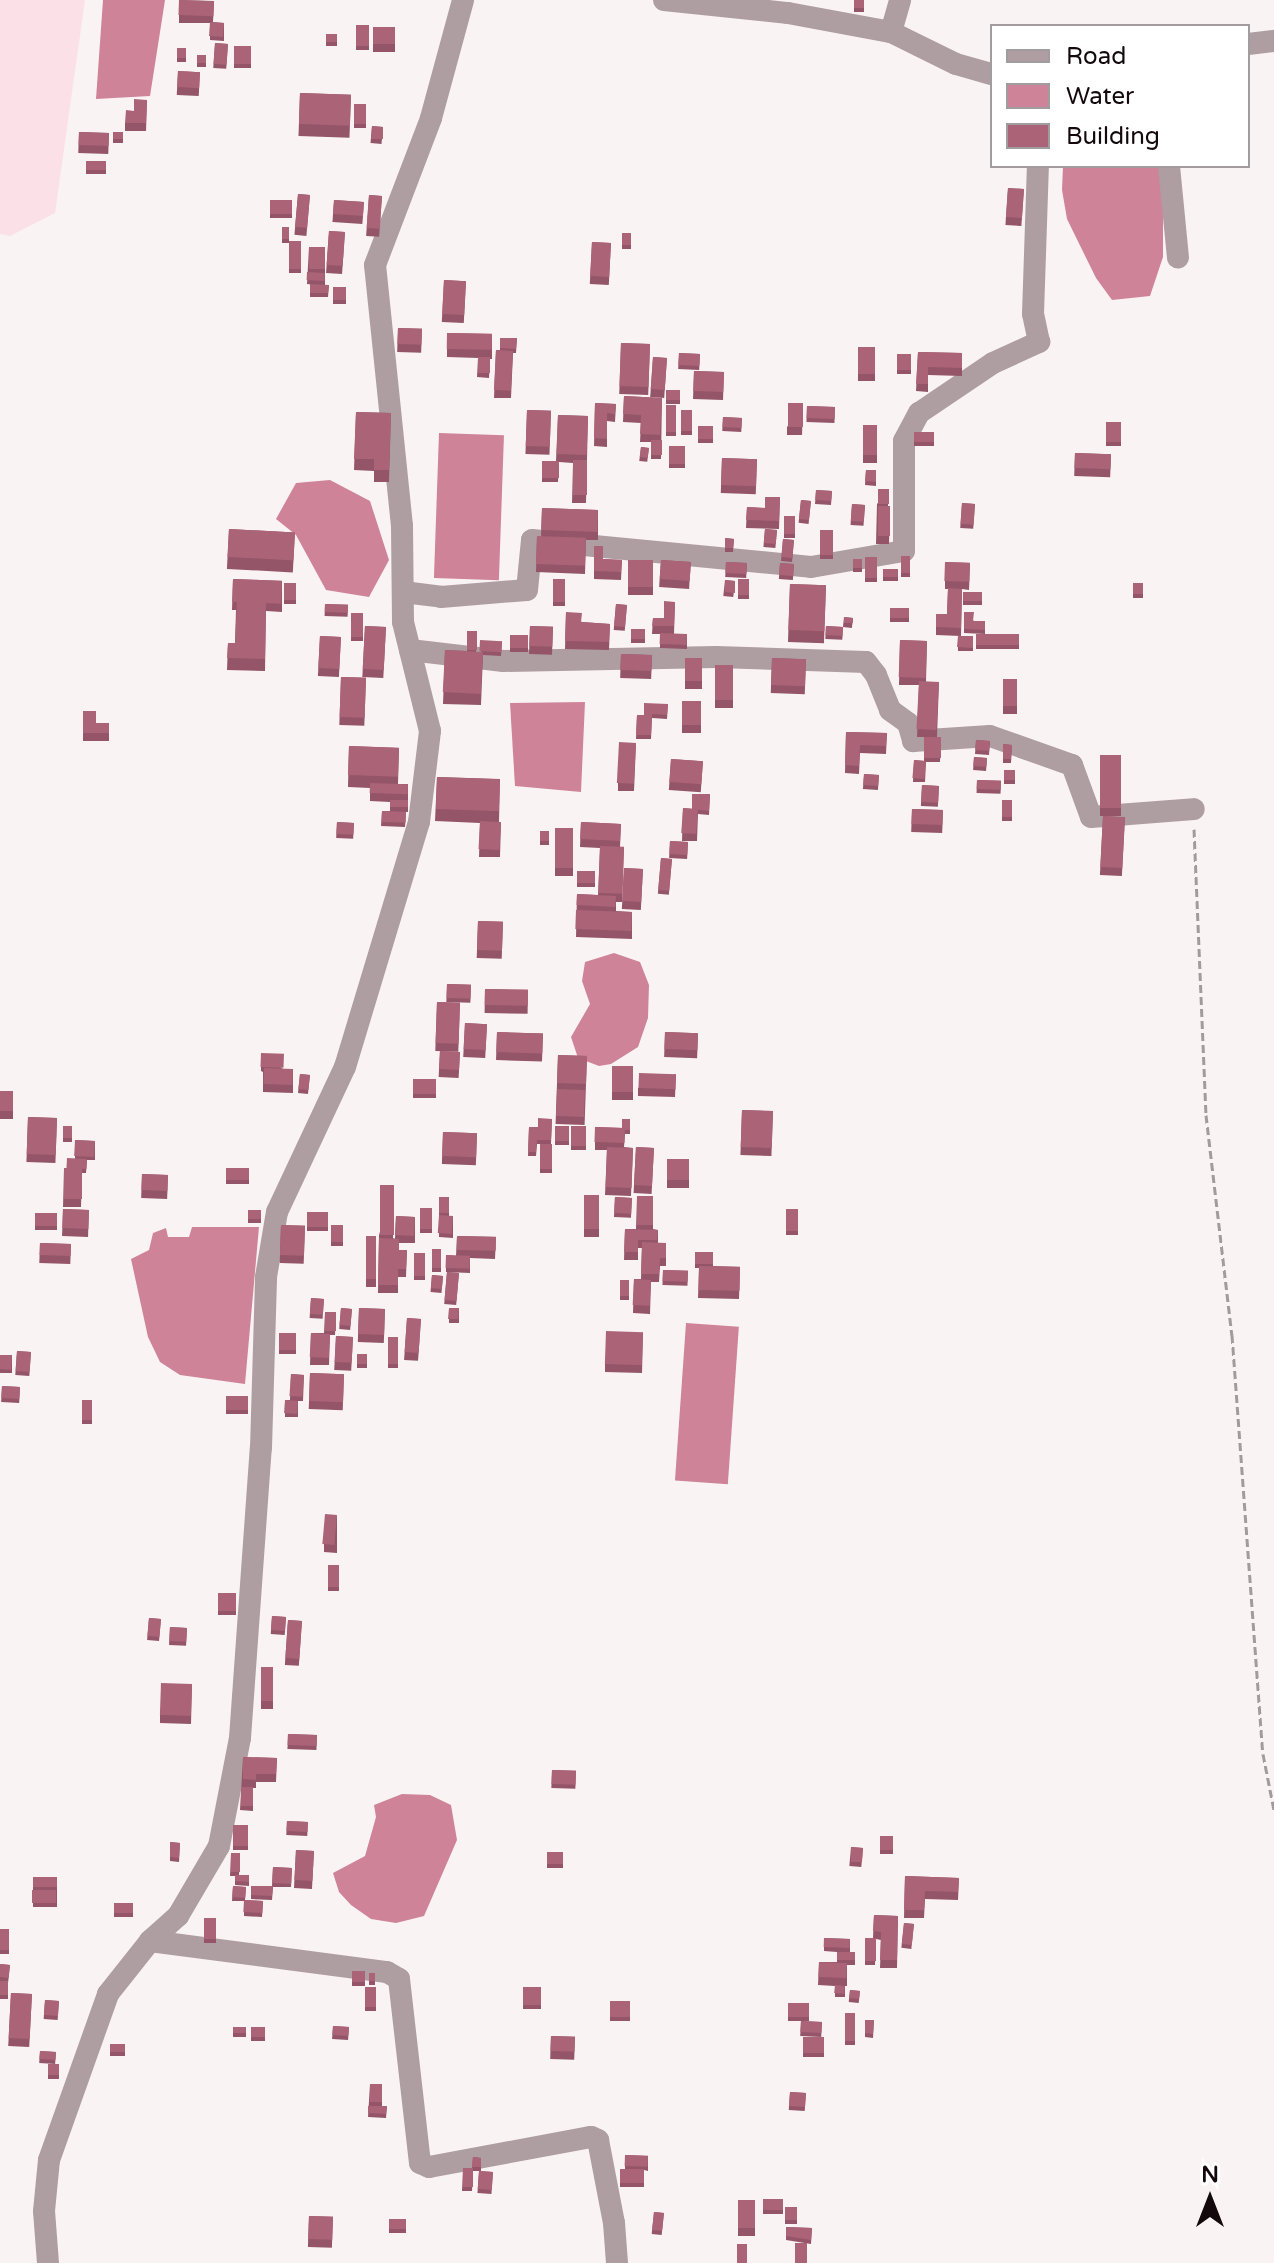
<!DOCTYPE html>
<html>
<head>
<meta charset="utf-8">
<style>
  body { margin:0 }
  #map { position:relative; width:1274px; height:2263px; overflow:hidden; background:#faf3f4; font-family:"Varela Round",sans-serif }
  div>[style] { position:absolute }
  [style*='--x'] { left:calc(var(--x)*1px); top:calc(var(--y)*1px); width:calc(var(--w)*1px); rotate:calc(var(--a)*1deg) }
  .built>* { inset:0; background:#fbe0e7 }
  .water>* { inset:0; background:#cf8399; transform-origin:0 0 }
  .path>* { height:3px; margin-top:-1.5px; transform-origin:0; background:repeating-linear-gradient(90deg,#a39a9c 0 8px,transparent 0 12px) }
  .minor>* { height:22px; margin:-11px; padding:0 11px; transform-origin:11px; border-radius:11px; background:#ae9ea2 }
  .wall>* { inset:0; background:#935567; transform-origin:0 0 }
  .building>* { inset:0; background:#ab6378; transform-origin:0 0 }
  span { translate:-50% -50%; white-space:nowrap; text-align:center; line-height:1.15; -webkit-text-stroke:7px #fff; paint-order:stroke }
  .legend { position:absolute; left:990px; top:24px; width:260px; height:144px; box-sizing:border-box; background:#fff; border:2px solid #a19c9d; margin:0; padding:10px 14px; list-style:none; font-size:24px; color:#13080b }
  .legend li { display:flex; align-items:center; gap:16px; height:40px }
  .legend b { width:40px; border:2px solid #a19c9d }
  .north { position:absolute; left:1170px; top:2159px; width:80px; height:80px; -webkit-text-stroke:6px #fff; paint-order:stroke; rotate:0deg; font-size:22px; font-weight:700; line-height:32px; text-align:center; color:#13080b }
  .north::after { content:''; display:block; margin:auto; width:28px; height:36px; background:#13080b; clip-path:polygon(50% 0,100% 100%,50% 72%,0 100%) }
</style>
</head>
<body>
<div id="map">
  <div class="built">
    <i style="clip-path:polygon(0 0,85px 0,55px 213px,10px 236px,0 234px)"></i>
  </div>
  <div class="water">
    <i style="clip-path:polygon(103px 0,165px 0,150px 96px,96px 99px)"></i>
    <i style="clip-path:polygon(1063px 166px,1163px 166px,1163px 257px,1150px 296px,1112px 300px,1096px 278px,1067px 219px,1062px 190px)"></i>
    <i style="left:439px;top:433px;width:65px;height:145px;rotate:2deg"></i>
    <i style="clip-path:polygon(330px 480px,370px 501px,389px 560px,369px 597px,326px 590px,296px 535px,276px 519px,296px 483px)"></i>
    <i style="clip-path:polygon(585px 702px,581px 792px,515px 786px,510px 703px)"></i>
    <i style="clip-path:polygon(614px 953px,640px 962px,649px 985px,648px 1018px,638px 1047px,611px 1064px,599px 1066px,578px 1058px,571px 1037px,590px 1004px,582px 981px,585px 962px)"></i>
    <i style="clip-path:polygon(192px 1227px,259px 1227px,245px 1384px,180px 1375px,160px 1362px,148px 1337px,131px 1259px,149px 1250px,153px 1233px,166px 1228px,168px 1237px,189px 1237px)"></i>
    <i style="left:686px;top:1323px;width:53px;height:158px;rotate:4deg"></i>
    <i style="clip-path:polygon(402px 1794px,430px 1795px,451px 1805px,457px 1840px,424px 1916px,396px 1923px,371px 1919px,351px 1905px,339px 1892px,333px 1873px,365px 1856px,376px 1817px,374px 1805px)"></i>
  </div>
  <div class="path">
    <i style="--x:1194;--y:829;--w:286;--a:87.6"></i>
    <i style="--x:1206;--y:1115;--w:222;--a:83.3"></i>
    <i style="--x:1232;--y:1335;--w:420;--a:85.8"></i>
    <i style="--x:1263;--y:1754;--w:57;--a:78.9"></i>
  </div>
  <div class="minor">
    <i style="--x:664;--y:0;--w:125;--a:6"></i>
    <i style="--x:788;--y:13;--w:105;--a:10.5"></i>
    <i style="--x:891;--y:32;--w:72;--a:26.2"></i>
    <i style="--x:956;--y:64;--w:37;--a:16"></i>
    <i style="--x:891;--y:32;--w:33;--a:-74"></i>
    <i style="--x:1248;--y:44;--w:26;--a:-7"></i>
    <i style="--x:1169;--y:166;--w:92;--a:84.4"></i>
    <i style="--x:403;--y:592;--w:38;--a:7"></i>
    <i style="--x:441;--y:597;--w:86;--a:-4.7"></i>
    <i style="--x:527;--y:590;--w:50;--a:-84.3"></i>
    <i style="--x:532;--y:540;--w:280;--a:5.5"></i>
    <i style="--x:811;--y:567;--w:94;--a:-9.8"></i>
    <i style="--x:904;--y:551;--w:110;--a:-90"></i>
    <i style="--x:904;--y:441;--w:32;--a:-62"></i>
    <i style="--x:919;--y:413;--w:89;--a:-34"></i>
    <i style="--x:993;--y:363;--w:51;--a:-24.5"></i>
    <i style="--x:1039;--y:342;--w:29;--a:-102"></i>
    <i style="--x:1033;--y:314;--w:148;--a:-88.1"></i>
    <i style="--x:410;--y:650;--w:94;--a:6.7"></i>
    <i style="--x:503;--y:661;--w:213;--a:-1.1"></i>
    <i style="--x:716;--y:657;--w:150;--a:1.9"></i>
    <i style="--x:866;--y:662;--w:16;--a:52"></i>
    <i style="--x:876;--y:675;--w:38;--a:68"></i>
    <i style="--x:890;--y:710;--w:22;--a:36"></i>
    <i style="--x:908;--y:723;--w:19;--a:74"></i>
    <i style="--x:913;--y:741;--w:77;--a:-3.7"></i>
    <i style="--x:990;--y:736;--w:87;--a:19.5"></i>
    <i style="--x:1072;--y:765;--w:55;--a:69.9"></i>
    <i style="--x:1091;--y:817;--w:103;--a:-4.4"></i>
    <i style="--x:150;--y:1941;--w:239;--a:7.5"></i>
    <i style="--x:387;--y:1972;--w:14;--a:30"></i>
    <i style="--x:399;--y:1979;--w:185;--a:83.5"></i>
    <i style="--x:420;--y:2163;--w:10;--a:24"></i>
    <i style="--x:429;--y:2167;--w:165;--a:-10.5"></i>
    <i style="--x:591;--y:2137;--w:8;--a:23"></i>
    <i style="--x:598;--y:2140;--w:85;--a:79.1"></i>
    <i style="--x:614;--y:2223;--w:40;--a:85.7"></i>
    <i style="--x:48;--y:2263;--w:52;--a:-94.4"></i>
    <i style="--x:44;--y:2211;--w:51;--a:-84.4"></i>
    <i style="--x:49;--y:2160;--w:176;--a:-70.4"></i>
    <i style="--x:108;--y:1994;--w:68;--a:-51.6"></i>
    <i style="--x:150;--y:1941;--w:38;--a:-42"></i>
    <i style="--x:178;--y:1916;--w:81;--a:-59.6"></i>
    <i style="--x:219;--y:1846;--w:110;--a:-79"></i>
    <i style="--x:240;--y:1738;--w:291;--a:-85.9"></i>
    <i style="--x:261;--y:1448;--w:171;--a:-88.3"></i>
    <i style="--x:266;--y:1277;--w:66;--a:-80.4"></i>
    <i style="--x:277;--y:1212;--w:160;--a:-64.9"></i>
    <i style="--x:345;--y:1067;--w:256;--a:-73.2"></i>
    <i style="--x:419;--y:822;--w:92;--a:-83.1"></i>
    <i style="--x:430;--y:731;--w:112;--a:-103.9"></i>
    <i style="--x:403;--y:622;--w:96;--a:-90.6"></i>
    <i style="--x:402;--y:526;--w:262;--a:-95.9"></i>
    <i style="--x:375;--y:265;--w:157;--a:-69.1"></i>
    <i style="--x:431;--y:118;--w:122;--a:-74.8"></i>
  </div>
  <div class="wall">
    <i style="clip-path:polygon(179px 0,214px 1px,213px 22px,224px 23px,224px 41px,210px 40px,210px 23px,179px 23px)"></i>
    <i style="left:854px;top:0;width:10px;height:12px"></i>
    <i style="left:356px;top:25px;width:13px;height:25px"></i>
    <i style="left:373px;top:27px;width:22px;height:25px"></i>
    <i style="left:326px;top:34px;width:11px;height:12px"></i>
    <i style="left:215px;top:43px;width:13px;height:25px;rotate:4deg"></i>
    <i style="left:234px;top:46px;width:17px;height:22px"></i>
    <i style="left:177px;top:48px;width:9px;height:14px"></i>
    <i style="left:197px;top:55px;width:9px;height:12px"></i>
    <i style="left:178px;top:71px;width:22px;height:24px;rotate:3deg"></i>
    <i style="left:300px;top:93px;width:51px;height:43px;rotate:2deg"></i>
    <i style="clip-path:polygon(147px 100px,146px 131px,125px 131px,125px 123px,134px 111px)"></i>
    <i style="left:354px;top:104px;width:12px;height:24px"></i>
    <i style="left:372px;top:126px;width:11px;height:17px;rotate:5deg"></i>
    <i style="left:79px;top:132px;width:30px;height:21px;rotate:2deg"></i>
    <i style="left:113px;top:132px;width:10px;height:11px"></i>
    <i style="left:86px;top:161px;width:20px;height:13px"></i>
    <i style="left:1008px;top:188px;width:16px;height:37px;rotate:4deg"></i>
    <i style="left:298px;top:194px;width:12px;height:41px;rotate:5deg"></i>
    <i style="left:369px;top:195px;width:13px;height:41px;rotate:4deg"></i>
    <i style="left:270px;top:200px;width:22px;height:18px"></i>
    <i style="left:334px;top:200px;width:30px;height:22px;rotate:4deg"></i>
    <i style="left:282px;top:227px;width:7px;height:16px"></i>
    <i style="left:329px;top:231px;width:16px;height:42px;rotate:4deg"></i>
    <i style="left:622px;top:233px;width:9px;height:16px"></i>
    <i style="left:289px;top:241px;width:12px;height:32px"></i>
    <i style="left:592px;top:242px;width:19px;height:42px;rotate:3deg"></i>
    <i style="clip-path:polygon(309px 247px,325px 247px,325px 285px,329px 285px,328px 297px,310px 297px,310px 284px,316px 285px,307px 284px)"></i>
    <i style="left:444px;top:280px;width:22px;height:42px;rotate:3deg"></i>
    <i style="left:333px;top:287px;width:13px;height:17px"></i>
    <i style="left:398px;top:328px;width:24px;height:24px;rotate:2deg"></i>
    <i style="clip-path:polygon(447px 333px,492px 334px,492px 359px,490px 359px,489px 378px,477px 377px,478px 358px,447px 357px)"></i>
    <i style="clip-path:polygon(500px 338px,517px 338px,516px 353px,513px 353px,511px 398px,494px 398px,496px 350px,500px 350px)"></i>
    <i style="left:621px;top:343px;width:29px;height:51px;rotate:2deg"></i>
    <i style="left:858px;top:347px;width:17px;height:34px"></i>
    <i style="clip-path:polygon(918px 352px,962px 353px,962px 376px,928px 375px,928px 392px,916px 391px)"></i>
    <i style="left:679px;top:353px;width:21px;height:16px;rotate:3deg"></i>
    <i style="left:897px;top:354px;width:14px;height:20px"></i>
    <i style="left:653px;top:357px;width:14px;height:40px;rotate:4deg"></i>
    <i style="left:694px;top:371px;width:30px;height:28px;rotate:2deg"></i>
    <i style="left:666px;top:390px;width:14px;height:14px"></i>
    <i style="clip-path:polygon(624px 396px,662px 398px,661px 459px,651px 459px,651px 442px,640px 442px,641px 423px,623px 422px)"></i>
    <i style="clip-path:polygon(595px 403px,616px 404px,615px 422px,607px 421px,607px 447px,594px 446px)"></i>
    <i style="clip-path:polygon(803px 403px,802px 435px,787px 435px,787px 427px)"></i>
    <i style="left:666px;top:405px;width:10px;height:31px"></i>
    <i style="left:807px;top:406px;width:28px;height:16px;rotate:2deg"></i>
    <i style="left:527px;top:410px;width:24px;height:44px;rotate:2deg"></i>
    <i style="left:681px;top:410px;width:11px;height:25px"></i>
    <i style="clip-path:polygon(356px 412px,391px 413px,389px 482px,374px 482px,374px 471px,354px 470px)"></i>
    <i style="clip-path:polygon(558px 415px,588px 416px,586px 503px,572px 503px,573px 463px,559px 462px,558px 482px,542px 482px,542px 461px,556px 461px)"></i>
    <i style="left:723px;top:417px;width:19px;height:14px;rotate:3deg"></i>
    <i style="left:1106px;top:422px;width:15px;height:24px"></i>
    <i style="left:863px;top:425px;width:14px;height:38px"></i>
    <i style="left:698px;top:426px;width:15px;height:17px"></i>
    <i style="left:914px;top:432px;width:20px;height:14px"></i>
    <i style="left:669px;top:446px;width:16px;height:22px"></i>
    <i style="left:641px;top:447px;width:8px;height:14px;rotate:7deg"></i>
    <i style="left:1075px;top:453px;width:36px;height:23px;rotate:2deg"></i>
    <i style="left:722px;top:458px;width:35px;height:35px;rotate:2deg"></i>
    <i style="clip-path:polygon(866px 470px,876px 470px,876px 486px,865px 485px)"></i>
    <i style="clip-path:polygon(889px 489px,888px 506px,890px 506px,889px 544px,876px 544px,877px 504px)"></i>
    <i style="left:816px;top:490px;width:16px;height:14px;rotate:4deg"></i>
    <i style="clip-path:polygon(780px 497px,779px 529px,746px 528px,747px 507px,765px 508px)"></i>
    <i style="left:801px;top:500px;width:10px;height:23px;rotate:6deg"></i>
    <i style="left:962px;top:503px;width:13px;height:25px;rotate:4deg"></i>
    <i style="left:852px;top:504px;width:13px;height:21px;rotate:4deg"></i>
    <i style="clip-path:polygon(542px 508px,598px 510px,598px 540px,586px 540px,585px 574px,536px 572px,537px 536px,541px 537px)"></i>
    <i style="left:784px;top:516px;width:11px;height:22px"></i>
    <i style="left:229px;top:529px;width:66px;height:40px;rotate:3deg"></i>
    <i style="left:765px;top:529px;width:12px;height:18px;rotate:5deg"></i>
    <i style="left:820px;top:530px;width:13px;height:29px"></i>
    <i style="clip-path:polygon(725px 538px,734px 539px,733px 552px,725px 552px)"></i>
    <i style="left:783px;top:539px;width:11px;height:22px;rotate:5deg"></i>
    <i style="clip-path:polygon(594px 546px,603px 559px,622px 560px,621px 580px,594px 579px)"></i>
    <i style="left:901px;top:556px;width:9px;height:21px"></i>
    <i style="left:865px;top:557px;width:12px;height:25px"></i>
    <i style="left:853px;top:559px;width:9px;height:13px"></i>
    <i style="left:628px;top:560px;width:25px;height:35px"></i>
    <i style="left:661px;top:560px;width:30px;height:27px;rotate:4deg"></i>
    <i style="left:726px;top:562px;width:21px;height:15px;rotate:3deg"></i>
    <i style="clip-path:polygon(945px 562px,970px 563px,969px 590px,962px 589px,961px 636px,936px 635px,936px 614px,947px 614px,948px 589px,945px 589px)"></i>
    <i style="left:780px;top:563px;width:14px;height:16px;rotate:4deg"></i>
    <i style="left:883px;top:569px;width:15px;height:12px"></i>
    <i style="clip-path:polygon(233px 579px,282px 581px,282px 612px,266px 611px,265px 671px,227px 670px,228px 643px,235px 643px,236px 610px,232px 610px)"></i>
    <i style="left:553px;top:579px;width:12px;height:27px"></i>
    <i style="left:738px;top:579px;width:11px;height:20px"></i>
    <i style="left:725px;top:580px;width:10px;height:16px;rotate:6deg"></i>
    <i style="left:284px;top:583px;width:12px;height:21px"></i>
    <i style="left:1133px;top:583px;width:10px;height:15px"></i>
    <i style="left:790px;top:584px;width:36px;height:58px;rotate:2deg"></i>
    <i style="left:963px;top:592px;width:19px;height:13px"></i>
    <i style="clip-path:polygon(675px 602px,674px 634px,687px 634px,687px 649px,660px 648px,660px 634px,652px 634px,653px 618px,664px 618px)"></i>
    <i style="left:325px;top:604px;width:23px;height:12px;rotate:2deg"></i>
    <i style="left:616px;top:604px;width:11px;height:26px;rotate:5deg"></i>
    <i style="left:890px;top:608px;width:19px;height:14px"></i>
    <i style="clip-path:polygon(566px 612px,582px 622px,610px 624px,609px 650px,565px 649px)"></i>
    <i style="clip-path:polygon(964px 612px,974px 621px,985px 621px,985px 634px,964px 633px)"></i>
    <i style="left:351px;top:613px;width:12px;height:28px"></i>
    <i style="left:844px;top:617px;width:9px;height:10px;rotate:6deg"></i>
    <i style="left:365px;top:626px;width:21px;height:51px;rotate:3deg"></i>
    <i style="left:530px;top:626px;width:23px;height:28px;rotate:2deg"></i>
    <i style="left:826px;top:626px;width:17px;height:13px;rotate:3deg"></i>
    <i style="left:631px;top:629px;width:14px;height:14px"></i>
    <i style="clip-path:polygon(467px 631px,477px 631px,476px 652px,480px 652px,502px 641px,501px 656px,483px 655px,481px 705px,443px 704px,445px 650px,467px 651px)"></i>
    <i style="left:1019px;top:634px;width:15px;height:43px;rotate:90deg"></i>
    <i style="left:510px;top:635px;width:18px;height:17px"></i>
    <i style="left:320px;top:636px;width:21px;height:40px;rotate:3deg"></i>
    <i style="left:958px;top:636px;width:15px;height:15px"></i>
    <i style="clip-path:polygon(900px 640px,927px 641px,926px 682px,939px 682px,937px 737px,941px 737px,940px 762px,926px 762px,925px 782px,913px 782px,914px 760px,924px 761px,924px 737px,917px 737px,919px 685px,899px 685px)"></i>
    <i style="left:621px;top:654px;width:31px;height:24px;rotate:2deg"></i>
    <i style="left:685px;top:658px;width:17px;height:31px"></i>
    <i style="left:772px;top:658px;width:34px;height:35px;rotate:2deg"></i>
    <i style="left:715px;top:665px;width:18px;height:43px"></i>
    <i style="left:341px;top:677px;width:25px;height:48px;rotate:2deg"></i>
    <i style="left:1003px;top:679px;width:14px;height:35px"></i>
    <i style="left:682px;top:701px;width:19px;height:32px"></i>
    <i style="clip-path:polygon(668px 704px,667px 719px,652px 718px,651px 739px,636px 739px,637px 715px,644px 715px)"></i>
    <i style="clip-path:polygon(83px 711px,96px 723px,109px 723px,109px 741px,83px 741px)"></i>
    <i style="clip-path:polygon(846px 732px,887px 733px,886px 754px,860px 753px,859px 774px,845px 773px)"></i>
    <i style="left:976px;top:740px;width:14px;height:14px;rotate:4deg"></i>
    <i style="clip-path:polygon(636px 743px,634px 791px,618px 791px,618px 783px)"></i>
    <i style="clip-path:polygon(1003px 744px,1012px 745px,1011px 763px,1003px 763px)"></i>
    <i style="clip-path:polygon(349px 746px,399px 748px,398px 784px,408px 784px,408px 812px,406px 812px,405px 827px,381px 826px,382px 811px,390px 811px,390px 802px,370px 801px,370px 788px,348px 787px)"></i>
    <i style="left:1100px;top:755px;width:21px;height:61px"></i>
    <i style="left:974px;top:757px;width:13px;height:13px;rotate:4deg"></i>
    <i style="left:671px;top:759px;width:32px;height:31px;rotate:4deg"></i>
    <i style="left:1004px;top:770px;width:11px;height:14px"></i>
    <i style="left:864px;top:774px;width:15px;height:15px;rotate:4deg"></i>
    <i style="clip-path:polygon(437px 777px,500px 779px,499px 822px,501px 822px,500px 857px,479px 857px,480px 823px,435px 821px)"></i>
    <i style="left:977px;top:780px;width:24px;height:13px;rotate:2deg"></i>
    <i style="left:922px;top:785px;width:17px;height:21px;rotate:3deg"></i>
    <i style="clip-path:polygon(710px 794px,709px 815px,698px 814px,697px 841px,682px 841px,683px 808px,692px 809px)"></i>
    <i style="left:1002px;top:800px;width:10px;height:21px"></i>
    <i style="left:912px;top:809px;width:31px;height:23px;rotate:2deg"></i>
    <i style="left:1103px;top:816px;width:22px;height:59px;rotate:3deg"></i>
    <i style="left:337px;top:822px;width:17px;height:16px;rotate:3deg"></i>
    <i style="clip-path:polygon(581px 822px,621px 824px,620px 847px,624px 847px,622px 902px,616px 902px,616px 911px,632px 912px,632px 939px,576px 937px,577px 894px,598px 895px,600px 848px,580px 847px)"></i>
    <i style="left:555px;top:828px;width:18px;height:48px"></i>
    <i style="left:540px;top:831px;width:9px;height:14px"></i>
    <i style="left:670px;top:841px;width:18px;height:17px;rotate:3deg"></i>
    <i style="left:661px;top:858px;width:11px;height:36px;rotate:5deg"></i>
    <i style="left:624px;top:868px;width:19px;height:41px;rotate:3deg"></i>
    <i style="left:577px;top:871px;width:18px;height:16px"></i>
    <i style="left:478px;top:921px;width:25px;height:37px;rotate:2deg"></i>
    <i style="left:447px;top:984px;width:24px;height:18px;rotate:2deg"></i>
    <i style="left:485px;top:989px;width:43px;height:24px;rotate:1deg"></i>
    <i style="left:437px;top:1002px;width:23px;height:49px;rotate:2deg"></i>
    <i style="left:465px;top:1023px;width:22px;height:34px;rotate:3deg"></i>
    <i style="left:497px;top:1032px;width:46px;height:28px;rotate:2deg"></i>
    <i style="left:665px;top:1032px;width:33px;height:25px;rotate:2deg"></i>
    <i style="left:440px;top:1051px;width:20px;height:26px;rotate:3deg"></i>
    <i style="clip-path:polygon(261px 1053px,283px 1069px,293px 1069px,293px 1093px,263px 1092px,263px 1072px,261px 1071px)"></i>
    <i style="left:558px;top:1055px;width:29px;height:69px;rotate:2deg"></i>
    <i style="left:612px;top:1066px;width:21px;height:34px"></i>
    <i style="left:300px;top:1074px;width:10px;height:19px;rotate:6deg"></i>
    <i style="clip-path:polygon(676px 1074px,675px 1097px,638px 1096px,638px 1088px)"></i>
    <i style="left:413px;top:1079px;width:23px;height:19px"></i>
    <i style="left:0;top:1091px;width:13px;height:28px"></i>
    <i style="left:742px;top:1110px;width:31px;height:45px;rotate:2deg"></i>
    <i style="left:28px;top:1117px;width:29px;height:45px;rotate:2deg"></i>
    <i style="clip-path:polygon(552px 1119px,551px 1144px,537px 1144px,536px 1156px,528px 1156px,529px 1127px,538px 1127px)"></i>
    <i style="clip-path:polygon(630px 1119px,630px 1134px,625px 1134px,624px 1147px,633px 1148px,631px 1196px,605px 1195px,607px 1150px,595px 1150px,595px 1127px,622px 1128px)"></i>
    <i style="left:63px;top:1126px;width:9px;height:16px"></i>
    <i style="left:555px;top:1126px;width:14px;height:19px"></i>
    <i style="left:571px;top:1126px;width:15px;height:24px"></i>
    <i style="left:443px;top:1132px;width:34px;height:32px;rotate:2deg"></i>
    <i style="clip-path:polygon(75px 1140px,95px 1141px,95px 1160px,87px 1160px,86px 1173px,82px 1173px,81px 1207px,63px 1207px,64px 1168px,67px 1168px,75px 1159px)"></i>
    <i style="left:540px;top:1144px;width:12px;height:29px"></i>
    <i style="left:636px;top:1147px;width:18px;height:46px;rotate:3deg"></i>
    <i style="left:667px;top:1159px;width:22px;height:29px"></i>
    <i style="left:226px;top:1168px;width:23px;height:16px"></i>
    <i style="left:142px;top:1174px;width:26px;height:24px;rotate:2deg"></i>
    <i style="clip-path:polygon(394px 1185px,393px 1238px,395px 1239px,396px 1216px,415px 1217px,415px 1243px,399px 1243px,399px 1250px,407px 1250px,406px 1277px,398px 1277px,398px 1293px,378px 1293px,379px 1235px)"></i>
    <i style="left:584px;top:1195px;width:15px;height:42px"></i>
    <i style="clip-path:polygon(637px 1196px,653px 1196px,653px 1229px,658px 1230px,658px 1243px,666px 1243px,666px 1266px,660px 1266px,659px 1282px,651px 1282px,650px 1314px,633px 1313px,634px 1279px,641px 1279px,642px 1248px,638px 1248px,638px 1260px,624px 1260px,625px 1229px,636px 1229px)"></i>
    <i style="clip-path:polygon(439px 1197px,449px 1197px,449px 1216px,453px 1216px,453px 1238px,439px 1237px)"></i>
    <i style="left:615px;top:1197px;width:17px;height:20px;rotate:3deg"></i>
    <i style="left:420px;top:1208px;width:12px;height:25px"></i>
    <i style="left:63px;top:1209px;width:26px;height:27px;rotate:2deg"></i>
    <i style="left:786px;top:1209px;width:12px;height:26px"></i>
    <i style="left:248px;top:1210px;width:13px;height:13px"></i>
    <i style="left:307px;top:1212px;width:21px;height:19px"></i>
    <i style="left:35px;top:1213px;width:22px;height:17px"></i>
    <i style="left:281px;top:1225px;width:24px;height:38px;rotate:2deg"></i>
    <i style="left:331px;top:1225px;width:12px;height:21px"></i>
    <i style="left:366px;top:1236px;width:10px;height:51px"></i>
    <i style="clip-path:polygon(457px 1236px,496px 1237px,495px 1259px,470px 1258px,470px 1273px,446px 1272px,446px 1255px,456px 1256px)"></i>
    <i style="left:40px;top:1243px;width:31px;height:20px;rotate:2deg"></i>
    <i style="left:432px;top:1249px;width:9px;height:23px"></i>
    <i style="clip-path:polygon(695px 1252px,713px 1252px,713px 1266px,740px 1267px,739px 1299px,698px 1298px,699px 1268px,695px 1268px)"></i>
    <i style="left:414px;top:1253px;width:11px;height:27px"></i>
    <i style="left:663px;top:1270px;width:25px;height:15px;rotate:2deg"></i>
    <i style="left:447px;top:1272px;width:12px;height:32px;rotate:5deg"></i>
    <i style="left:432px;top:1275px;width:11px;height:17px;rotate:5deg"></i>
    <i style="left:620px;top:1280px;width:9px;height:20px"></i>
    <i style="left:311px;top:1298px;width:13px;height:20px;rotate:4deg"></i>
    <i style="left:341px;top:1308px;width:11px;height:21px;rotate:5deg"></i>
    <i style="left:359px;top:1308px;width:26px;height:34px;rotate:2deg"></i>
    <i style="left:449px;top:1308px;width:10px;height:15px"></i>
    <i style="clip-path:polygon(325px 1312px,336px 1312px,335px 1335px,330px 1335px,329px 1365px,310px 1365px,311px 1333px,324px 1333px)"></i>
    <i style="left:407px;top:1318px;width:14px;height:42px;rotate:4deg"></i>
    <i style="clip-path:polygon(643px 1332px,642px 1373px,605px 1372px,605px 1364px)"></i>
    <i style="left:279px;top:1333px;width:17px;height:21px"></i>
    <i style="left:336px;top:1336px;width:17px;height:34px;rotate:3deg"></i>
    <i style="left:388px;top:1337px;width:10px;height:31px"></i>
    <i style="left:17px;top:1351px;width:14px;height:24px;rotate:4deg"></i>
    <i style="left:357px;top:1354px;width:10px;height:14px"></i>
    <i style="left:0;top:1355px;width:12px;height:18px"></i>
    <i style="left:310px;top:1373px;width:34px;height:36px;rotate:2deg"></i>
    <i style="clip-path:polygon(291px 1374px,304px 1375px,303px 1401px,298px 1401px,298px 1417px,285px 1417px,285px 1400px,290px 1400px)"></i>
    <i style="left:2px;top:1386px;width:18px;height:16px;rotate:3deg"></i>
    <i style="left:226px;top:1396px;width:22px;height:18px"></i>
    <i style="left:82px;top:1400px;width:10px;height:24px"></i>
    <i style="clip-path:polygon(337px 1515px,337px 1553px,324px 1552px,324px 1544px)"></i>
    <i style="left:328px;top:1565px;width:11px;height:26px"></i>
    <i style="left:218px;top:1593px;width:18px;height:22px"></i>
    <i style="left:272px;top:1616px;width:14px;height:18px;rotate:4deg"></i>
    <i style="left:149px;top:1618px;width:12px;height:22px;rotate:5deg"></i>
    <i style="left:288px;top:1620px;width:14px;height:45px;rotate:4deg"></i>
    <i style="left:170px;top:1627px;width:17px;height:18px;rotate:3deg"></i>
    <i style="left:261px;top:1667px;width:12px;height:42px"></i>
    <i style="clip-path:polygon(192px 1684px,191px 1724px,160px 1723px,160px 1715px)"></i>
    <i style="left:288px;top:1734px;width:29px;height:15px;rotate:2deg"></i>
    <i style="clip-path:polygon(243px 1757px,277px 1758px,276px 1782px,256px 1782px,256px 1788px,253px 1788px,253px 1811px,240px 1810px)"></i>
    <i style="left:552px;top:1770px;width:24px;height:18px;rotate:2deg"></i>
    <i style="left:287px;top:1821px;width:21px;height:14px;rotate:3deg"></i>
    <i style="left:233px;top:1825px;width:15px;height:25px"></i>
    <i style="left:880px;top:1836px;width:13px;height:18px"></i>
    <i style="clip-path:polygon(170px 1842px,180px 1843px,179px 1862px,170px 1861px)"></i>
    <i style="left:851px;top:1847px;width:12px;height:19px;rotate:5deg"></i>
    <i style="left:296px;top:1850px;width:18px;height:38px;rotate:3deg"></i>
    <i style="left:547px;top:1852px;width:16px;height:16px"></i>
    <i style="clip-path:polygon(231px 1853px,240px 1853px,239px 1875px,249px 1875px,249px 1886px,235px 1885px,235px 1876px,230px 1876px)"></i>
    <i style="clip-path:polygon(273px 1867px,292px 1868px,291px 1887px,273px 1887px,272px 1900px,251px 1899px,251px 1886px,272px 1886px)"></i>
    <i style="clip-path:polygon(905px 1876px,959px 1878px,958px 1900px,925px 1899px,924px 1918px,904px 1918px)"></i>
    <i style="left:33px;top:1877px;width:24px;height:30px"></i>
    <i style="clip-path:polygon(233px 1886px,246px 1887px,245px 1900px,263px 1901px,262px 1917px,244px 1916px,244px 1901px,232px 1901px)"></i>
    <i style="left:114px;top:1903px;width:19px;height:14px"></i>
    <i style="clip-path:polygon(874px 1915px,898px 1916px,897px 1968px,880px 1968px,881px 1940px,876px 1939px,875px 1965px,865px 1965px,865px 1938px,873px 1938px)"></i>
    <i style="left:204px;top:1918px;width:12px;height:25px"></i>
    <i style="left:904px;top:1923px;width:10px;height:25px;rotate:6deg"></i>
    <i style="left:0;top:1929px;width:9px;height:25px"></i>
    <i style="clip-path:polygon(824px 1938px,850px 1939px,850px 1952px,855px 1952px,855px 1965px,847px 1965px,847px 1986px,845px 1986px,845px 1997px,835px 1997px,835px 1986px,818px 1985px,819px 1962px,837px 1962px,837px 1952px,824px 1951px)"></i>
    <i style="left:0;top:1964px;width:10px;height:17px;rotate:6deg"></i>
    <i style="left:352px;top:1971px;width:13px;height:15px"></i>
    <i style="left:369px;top:1973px;width:6px;height:12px"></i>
    <i style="left:0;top:1981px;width:8px;height:18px"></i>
    <i style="left:365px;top:1987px;width:11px;height:24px"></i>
    <i style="left:523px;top:1987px;width:18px;height:22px"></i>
    <i style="left:850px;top:1990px;width:10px;height:12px;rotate:6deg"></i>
    <i style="left:11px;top:1993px;width:21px;height:53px;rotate:3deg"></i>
    <i style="left:45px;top:2000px;width:14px;height:19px;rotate:4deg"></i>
    <i style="left:610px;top:2001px;width:20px;height:20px"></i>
    <i style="left:788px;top:2003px;width:21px;height:18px"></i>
    <i style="left:845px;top:2013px;width:10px;height:32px"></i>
    <i style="clip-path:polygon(865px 2020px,874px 2020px,873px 2038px,865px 2037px)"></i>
    <i style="left:801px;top:2021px;width:21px;height:15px;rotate:3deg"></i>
    <i style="left:333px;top:2026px;width:16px;height:13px;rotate:4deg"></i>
    <i style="left:233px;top:2027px;width:13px;height:10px"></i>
    <i style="left:251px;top:2027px;width:14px;height:14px"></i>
    <i style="left:551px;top:2036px;width:24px;height:23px;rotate:2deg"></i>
    <i style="left:803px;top:2037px;width:21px;height:20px"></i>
    <i style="left:110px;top:2044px;width:15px;height:12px"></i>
    <i style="left:40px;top:2051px;width:16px;height:12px;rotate:4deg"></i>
    <i style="left:48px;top:2064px;width:11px;height:15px"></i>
    <i style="clip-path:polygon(370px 2084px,382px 2084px,382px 2106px,387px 2106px,386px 2118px,368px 2117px)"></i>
    <i style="left:790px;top:2092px;width:16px;height:18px;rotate:4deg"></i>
    <i style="clip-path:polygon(625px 2155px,648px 2156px,648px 2171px,644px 2170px,644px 2187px,620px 2187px,620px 2169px,625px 2169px)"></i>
    <i style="clip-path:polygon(473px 2157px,481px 2158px,481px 2171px,473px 2171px,472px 2191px,462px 2191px,463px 2168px,472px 2168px)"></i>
    <i style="left:479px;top:2171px;width:14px;height:22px;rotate:4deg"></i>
    <i style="left:763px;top:2199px;width:20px;height:15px"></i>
    <i style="left:738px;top:2200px;width:17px;height:36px"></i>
    <i style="left:785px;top:2207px;width:12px;height:17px"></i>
    <i style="left:654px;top:2212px;width:10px;height:22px;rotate:6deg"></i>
    <i style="left:309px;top:2216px;width:24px;height:31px;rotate:2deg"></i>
    <i style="left:389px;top:2219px;width:17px;height:14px"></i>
    <i style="clip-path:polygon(786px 2227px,812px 2228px,811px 2244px,786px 2240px)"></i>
  </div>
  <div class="building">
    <i style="left:179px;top:0;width:35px;height:15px;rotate:2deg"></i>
    <i style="left:854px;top:0;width:10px;height:8px"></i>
    <i style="left:210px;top:22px;width:14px;height:14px;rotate:4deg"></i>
    <i style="left:356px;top:25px;width:13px;height:21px"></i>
    <i style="left:373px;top:27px;width:22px;height:17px"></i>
    <i style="left:326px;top:34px;width:11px;height:8px"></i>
    <i style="left:215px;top:43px;width:13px;height:21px;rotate:4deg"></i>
    <i style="left:234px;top:46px;width:17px;height:18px"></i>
    <i style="left:177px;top:48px;width:9px;height:10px"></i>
    <i style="left:197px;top:55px;width:9px;height:8px"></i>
    <i style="left:178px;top:71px;width:22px;height:16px;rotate:3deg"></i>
    <i style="left:300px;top:93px;width:51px;height:31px;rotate:2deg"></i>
    <i style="clip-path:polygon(134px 99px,147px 100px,146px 123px,125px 123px,126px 110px,134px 111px)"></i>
    <i style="left:354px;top:104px;width:12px;height:20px"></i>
    <i style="clip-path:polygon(372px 126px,383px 127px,383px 139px,371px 139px)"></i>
    <i style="left:79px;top:132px;width:30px;height:13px;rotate:2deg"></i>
    <i style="left:113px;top:132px;width:10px;height:7px"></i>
    <i style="left:86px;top:161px;width:20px;height:9px"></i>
    <i style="left:1008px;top:188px;width:16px;height:29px;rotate:4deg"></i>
    <i style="left:298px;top:194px;width:12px;height:33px;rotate:5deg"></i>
    <i style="left:369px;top:195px;width:13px;height:33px;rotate:4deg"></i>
    <i style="left:270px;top:200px;width:22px;height:14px"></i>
    <i style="left:334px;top:200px;width:30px;height:14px;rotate:4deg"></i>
    <i style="left:282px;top:227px;width:7px;height:12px"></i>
    <i style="left:329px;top:231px;width:16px;height:34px;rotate:4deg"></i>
    <i style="left:622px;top:233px;width:9px;height:12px"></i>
    <i style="left:289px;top:241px;width:12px;height:28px"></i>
    <i style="left:592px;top:242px;width:19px;height:34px;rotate:3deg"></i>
    <i style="left:309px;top:247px;width:16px;height:22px"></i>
    <i style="left:307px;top:272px;width:18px;height:8px;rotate:3deg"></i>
    <i style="left:444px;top:280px;width:22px;height:34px;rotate:3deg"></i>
    <i style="clip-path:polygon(310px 284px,329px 285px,328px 293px,310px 293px)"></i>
    <i style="left:333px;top:287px;width:13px;height:13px"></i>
    <i style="left:398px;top:328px;width:24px;height:16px;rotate:2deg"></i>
    <i style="left:447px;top:333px;width:45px;height:16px;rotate:1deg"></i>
    <i style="clip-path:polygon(500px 338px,517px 338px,516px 349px,500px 348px)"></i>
    <i style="left:621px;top:343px;width:29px;height:43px;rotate:2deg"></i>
    <i style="left:858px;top:347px;width:17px;height:27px"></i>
    <i style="left:496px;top:350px;width:17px;height:40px;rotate:3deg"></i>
    <i style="clip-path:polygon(918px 352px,962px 353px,962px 368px,928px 367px,928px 384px,916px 384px)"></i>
    <i style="left:679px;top:353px;width:21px;height:12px;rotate:3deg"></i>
    <i style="left:897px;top:354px;width:14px;height:16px"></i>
    <i style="left:478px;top:357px;width:12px;height:16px"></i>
    <i style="left:653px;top:357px;width:14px;height:32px;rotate:4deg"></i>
    <i style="left:694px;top:371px;width:30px;height:20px;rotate:2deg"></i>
    <i style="left:666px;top:390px;width:14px;height:10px"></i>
    <i style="clip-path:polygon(624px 396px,662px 398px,660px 435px,640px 434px,641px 415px,623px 414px)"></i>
    <i style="clip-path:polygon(595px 403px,616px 404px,615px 414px,607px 413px,607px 439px,594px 438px)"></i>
    <i style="left:788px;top:403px;width:15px;height:24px"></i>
    <i style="left:666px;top:405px;width:10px;height:27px"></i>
    <i style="left:807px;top:406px;width:28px;height:12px;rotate:2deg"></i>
    <i style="left:527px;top:410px;width:24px;height:36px;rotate:2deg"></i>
    <i style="left:681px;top:410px;width:11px;height:21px"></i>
    <i style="clip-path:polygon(356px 412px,391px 413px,389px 470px,374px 470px,374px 459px,354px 459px)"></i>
    <i style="left:558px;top:415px;width:30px;height:39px;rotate:2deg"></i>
    <i style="left:723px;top:417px;width:19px;height:10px;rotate:3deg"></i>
    <i style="left:1106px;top:422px;width:15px;height:20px"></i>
    <i style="left:863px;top:425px;width:14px;height:30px"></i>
    <i style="left:698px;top:426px;width:15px;height:13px"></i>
    <i style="left:914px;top:432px;width:20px;height:10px"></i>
    <i style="left:651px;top:440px;width:11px;height:15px"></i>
    <i style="left:669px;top:446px;width:16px;height:18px"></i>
    <i style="left:641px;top:447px;width:8px;height:10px;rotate:7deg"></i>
    <i style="left:1075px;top:453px;width:36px;height:15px;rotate:2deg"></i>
    <i style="left:722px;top:458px;width:35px;height:27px;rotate:2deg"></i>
    <i style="left:573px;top:460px;width:14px;height:35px"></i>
    <i style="left:542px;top:461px;width:17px;height:17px"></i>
    <i style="clip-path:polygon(866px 470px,876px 470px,876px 482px,865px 481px)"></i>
    <i style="left:878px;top:489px;width:11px;height:15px"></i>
    <i style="left:816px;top:490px;width:16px;height:10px;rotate:4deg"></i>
    <i style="clip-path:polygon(765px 497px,780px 497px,779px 521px,746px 520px,747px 507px,765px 508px)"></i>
    <i style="left:801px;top:500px;width:10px;height:19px;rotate:6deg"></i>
    <i style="left:962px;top:503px;width:13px;height:21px;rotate:4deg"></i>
    <i style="left:852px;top:504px;width:13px;height:17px;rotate:4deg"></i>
    <i style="left:878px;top:506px;width:12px;height:30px"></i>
    <i style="left:542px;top:508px;width:56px;height:22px;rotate:2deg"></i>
    <i style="left:784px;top:516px;width:11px;height:18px"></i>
    <i style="left:229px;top:529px;width:66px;height:28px;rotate:3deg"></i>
    <i style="left:765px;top:529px;width:12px;height:14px;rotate:5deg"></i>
    <i style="left:820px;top:530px;width:13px;height:25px"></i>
    <i style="left:537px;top:536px;width:49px;height:28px;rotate:2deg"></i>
    <i style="clip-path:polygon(725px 538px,734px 539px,733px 548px,725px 548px)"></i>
    <i style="left:783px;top:539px;width:11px;height:18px;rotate:5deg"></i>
    <i style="clip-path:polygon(594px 546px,603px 546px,603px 559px,622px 560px,621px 572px,594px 571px)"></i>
    <i style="left:901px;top:556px;width:9px;height:17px"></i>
    <i style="left:865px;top:557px;width:12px;height:21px"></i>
    <i style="left:853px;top:559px;width:9px;height:9px"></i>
    <i style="left:628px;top:560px;width:25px;height:27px"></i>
    <i style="left:661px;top:560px;width:30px;height:19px;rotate:4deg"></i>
    <i style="left:726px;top:562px;width:21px;height:11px;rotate:3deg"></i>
    <i style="left:945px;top:562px;width:25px;height:19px;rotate:2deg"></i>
    <i style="left:780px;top:563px;width:14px;height:12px;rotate:4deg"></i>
    <i style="left:883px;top:569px;width:15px;height:8px"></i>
    <i style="left:233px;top:579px;width:49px;height:23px;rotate:2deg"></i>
    <i style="left:553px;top:579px;width:12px;height:23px"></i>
    <i style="left:738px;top:579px;width:11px;height:16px"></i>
    <i style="clip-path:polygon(725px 580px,735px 581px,735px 593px,725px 592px)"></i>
    <i style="left:284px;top:583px;width:12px;height:17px"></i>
    <i style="left:1133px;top:583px;width:10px;height:11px"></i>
    <i style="left:790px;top:584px;width:36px;height:46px;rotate:2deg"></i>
    <i style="clip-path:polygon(948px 588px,962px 589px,961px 628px,936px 627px,936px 614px,947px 614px)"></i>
    <i style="left:963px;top:592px;width:19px;height:9px"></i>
    <i style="clip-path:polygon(237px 601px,266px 602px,265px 659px,227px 658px,228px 643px,235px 643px)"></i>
    <i style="clip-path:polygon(664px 601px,675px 602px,674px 626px,652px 626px,653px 618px,664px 618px)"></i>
    <i style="left:325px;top:604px;width:23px;height:8px;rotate:2deg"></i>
    <i style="left:616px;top:604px;width:11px;height:22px;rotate:5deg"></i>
    <i style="left:890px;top:608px;width:19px;height:10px"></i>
    <i style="clip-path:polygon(566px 612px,582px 613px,581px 622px,610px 624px,609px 642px,565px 641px)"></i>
    <i style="clip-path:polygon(964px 612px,974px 612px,973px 621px,985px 621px,985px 630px,964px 629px)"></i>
    <i style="left:351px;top:613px;width:12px;height:24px"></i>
    <i style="clip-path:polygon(844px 617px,853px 618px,853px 623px,844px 623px)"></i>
    <i style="left:365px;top:626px;width:21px;height:43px;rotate:3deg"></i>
    <i style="left:530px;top:626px;width:23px;height:20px;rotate:2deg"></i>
    <i style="left:826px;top:626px;width:17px;height:9px;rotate:3deg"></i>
    <i style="left:631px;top:629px;width:14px;height:10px"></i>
    <i style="left:467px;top:631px;width:10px;height:19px"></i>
    <i style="left:660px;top:633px;width:27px;height:11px;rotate:2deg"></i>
    <i style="left:1019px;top:634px;width:11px;height:43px;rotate:90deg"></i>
    <i style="left:510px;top:635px;width:18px;height:13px"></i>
    <i style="left:320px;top:636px;width:21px;height:32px;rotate:3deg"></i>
    <i style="clip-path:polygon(958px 636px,973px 636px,973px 648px,957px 647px)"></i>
    <i style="left:480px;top:640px;width:22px;height:11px;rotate:3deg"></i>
    <i style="left:900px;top:640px;width:27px;height:37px;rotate:2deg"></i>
    <i style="left:445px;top:650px;width:38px;height:42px;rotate:3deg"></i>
    <i style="left:621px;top:654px;width:31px;height:16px;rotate:2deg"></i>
    <i style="left:685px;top:658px;width:17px;height:23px"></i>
    <i style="left:772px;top:658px;width:34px;height:27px;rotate:2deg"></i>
    <i style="left:715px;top:665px;width:18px;height:35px"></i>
    <i style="left:341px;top:677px;width:25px;height:40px;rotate:2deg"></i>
    <i style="left:1003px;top:679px;width:14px;height:27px"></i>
    <i style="left:919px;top:681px;width:20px;height:48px;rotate:3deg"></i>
    <i style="left:682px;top:701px;width:19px;height:24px"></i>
    <i style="clip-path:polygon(644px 703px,668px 704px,667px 715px,652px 714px,651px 735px,636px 735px,637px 715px,644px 715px)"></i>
    <i style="clip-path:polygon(83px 711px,96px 711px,96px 723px,109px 723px,109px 733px,83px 733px)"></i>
    <i style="clip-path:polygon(846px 732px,887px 733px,886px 746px,860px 745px,859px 766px,845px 765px)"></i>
    <i style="left:924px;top:737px;width:17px;height:21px"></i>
    <i style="left:976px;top:740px;width:14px;height:10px;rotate:4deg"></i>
    <i style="left:619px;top:742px;width:17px;height:41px;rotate:3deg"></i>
    <i style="clip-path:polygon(1003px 744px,1012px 745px,1011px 759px,1003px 759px)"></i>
    <i style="left:349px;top:746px;width:50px;height:29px;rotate:2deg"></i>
    <i style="left:1100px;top:755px;width:21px;height:53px"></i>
    <i style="left:974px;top:757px;width:13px;height:9px;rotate:4deg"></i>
    <i style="left:671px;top:759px;width:32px;height:23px;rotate:4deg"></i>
    <i style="left:914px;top:760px;width:12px;height:18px;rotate:5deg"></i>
    <i style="left:1004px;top:770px;width:11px;height:10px"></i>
    <i style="left:864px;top:774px;width:15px;height:11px;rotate:4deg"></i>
    <i style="left:437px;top:777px;width:63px;height:32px;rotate:2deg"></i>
    <i style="left:977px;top:780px;width:24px;height:9px;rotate:2deg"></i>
    <i style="left:370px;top:783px;width:38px;height:10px;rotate:2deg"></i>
    <i style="left:922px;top:785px;width:17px;height:17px;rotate:3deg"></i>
    <i style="clip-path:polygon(692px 794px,710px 794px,709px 811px,692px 809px)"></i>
    <i style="left:390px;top:800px;width:18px;height:7px"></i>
    <i style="left:1002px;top:800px;width:10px;height:17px"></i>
    <i style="left:683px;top:808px;width:15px;height:25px;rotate:4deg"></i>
    <i style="left:912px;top:809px;width:31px;height:15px;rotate:2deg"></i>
    <i style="left:382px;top:811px;width:24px;height:11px;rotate:2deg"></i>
    <i style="left:1103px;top:816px;width:22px;height:51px;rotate:3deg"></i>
    <i style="left:480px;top:821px;width:21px;height:28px;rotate:3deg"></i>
    <i style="left:337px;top:822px;width:17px;height:12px;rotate:3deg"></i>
    <i style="left:581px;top:822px;width:40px;height:17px;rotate:3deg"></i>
    <i style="left:555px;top:828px;width:18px;height:40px"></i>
    <i style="left:540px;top:831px;width:9px;height:10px"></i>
    <i style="left:670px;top:841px;width:18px;height:13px;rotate:3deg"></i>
    <i style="left:600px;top:846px;width:24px;height:47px;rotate:2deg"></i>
    <i style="left:661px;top:858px;width:11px;height:32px;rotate:5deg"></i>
    <i style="left:624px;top:868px;width:19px;height:33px;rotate:3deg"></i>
    <i style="left:577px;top:871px;width:18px;height:12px"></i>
    <i style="left:577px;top:894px;width:39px;height:11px;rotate:3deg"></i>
    <i style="left:576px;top:910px;width:56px;height:19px;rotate:2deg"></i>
    <i style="left:478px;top:921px;width:25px;height:29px;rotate:2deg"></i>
    <i style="left:447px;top:984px;width:24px;height:14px;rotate:2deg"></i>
    <i style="left:485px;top:989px;width:43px;height:16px;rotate:1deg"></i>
    <i style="left:437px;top:1002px;width:23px;height:41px;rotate:2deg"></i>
    <i style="left:465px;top:1023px;width:22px;height:26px;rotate:3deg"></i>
    <i style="left:497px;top:1032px;width:46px;height:20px;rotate:2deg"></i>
    <i style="left:665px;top:1032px;width:33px;height:17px;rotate:2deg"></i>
    <i style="left:440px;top:1051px;width:20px;height:18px;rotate:3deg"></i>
    <i style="left:261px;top:1053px;width:23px;height:14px;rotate:2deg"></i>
    <i style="left:558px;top:1055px;width:29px;height:28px;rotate:2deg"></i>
    <i style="left:612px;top:1066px;width:21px;height:26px"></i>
    <i style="left:264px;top:1068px;width:29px;height:16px;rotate:2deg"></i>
    <i style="left:639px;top:1073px;width:37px;height:15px;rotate:2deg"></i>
    <i style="left:300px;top:1074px;width:10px;height:15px;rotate:6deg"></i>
    <i style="left:413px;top:1079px;width:23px;height:15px"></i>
    <i style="left:557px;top:1089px;width:28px;height:27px;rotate:2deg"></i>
    <i style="left:0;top:1091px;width:13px;height:20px"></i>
    <i style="left:742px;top:1110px;width:31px;height:37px;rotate:2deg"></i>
    <i style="left:28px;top:1117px;width:29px;height:37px;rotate:2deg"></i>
    <i style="clip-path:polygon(538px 1118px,552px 1119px,551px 1140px,537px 1140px,536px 1152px,528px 1152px,529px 1127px,538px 1127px)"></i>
    <i style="clip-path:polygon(622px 1119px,630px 1119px,630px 1130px,625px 1130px,625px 1128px,622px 1128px)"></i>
    <i style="left:63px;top:1126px;width:9px;height:12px"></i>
    <i style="left:555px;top:1126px;width:14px;height:15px"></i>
    <i style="left:571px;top:1126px;width:15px;height:20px"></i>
    <i style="left:595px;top:1127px;width:30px;height:15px;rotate:2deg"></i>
    <i style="left:443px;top:1132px;width:34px;height:24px;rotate:2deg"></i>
    <i style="left:75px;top:1140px;width:20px;height:16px;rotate:3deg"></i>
    <i style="left:540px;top:1144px;width:12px;height:25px"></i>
    <i style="left:607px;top:1147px;width:26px;height:40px;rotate:2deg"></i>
    <i style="left:636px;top:1147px;width:18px;height:38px;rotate:3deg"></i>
    <i style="left:67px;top:1158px;width:20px;height:10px;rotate:3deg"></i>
    <i style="left:667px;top:1159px;width:22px;height:21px"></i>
    <i style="left:64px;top:1168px;width:18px;height:31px"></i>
    <i style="left:226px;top:1168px;width:23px;height:12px"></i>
    <i style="left:142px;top:1174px;width:26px;height:16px;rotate:2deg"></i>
    <i style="left:380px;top:1185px;width:14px;height:50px"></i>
    <i style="left:584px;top:1195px;width:15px;height:34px"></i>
    <i style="left:637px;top:1196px;width:16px;height:29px"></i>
    <i style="left:439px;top:1197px;width:10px;height:16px"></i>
    <i style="left:615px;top:1197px;width:17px;height:16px;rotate:3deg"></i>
    <i style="left:420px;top:1208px;width:12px;height:21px"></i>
    <i style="left:63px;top:1209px;width:26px;height:19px;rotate:2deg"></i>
    <i style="left:786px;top:1209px;width:12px;height:22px"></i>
    <i style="left:248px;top:1210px;width:13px;height:9px"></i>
    <i style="left:307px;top:1212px;width:21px;height:15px"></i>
    <i style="left:35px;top:1213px;width:22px;height:13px"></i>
    <i style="left:439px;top:1215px;width:14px;height:18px;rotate:4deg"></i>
    <i style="left:396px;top:1216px;width:19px;height:19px;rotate:3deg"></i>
    <i style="left:281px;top:1225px;width:24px;height:30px;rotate:2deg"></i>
    <i style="left:331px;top:1225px;width:12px;height:17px"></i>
    <i style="clip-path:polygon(625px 1229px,658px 1230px,657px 1240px,638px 1240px,638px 1252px,624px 1252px)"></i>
    <i style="left:366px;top:1236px;width:10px;height:43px"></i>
    <i style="left:457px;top:1236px;width:39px;height:14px;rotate:1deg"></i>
    <i style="clip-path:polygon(379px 1238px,399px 1239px,399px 1250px,407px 1250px,406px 1269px,398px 1269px,398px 1285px,378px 1285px)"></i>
    <i style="clip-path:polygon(642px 1242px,666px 1243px,666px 1258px,660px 1258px,659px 1274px,641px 1274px)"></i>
    <i style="left:40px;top:1243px;width:31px;height:12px;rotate:2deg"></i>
    <i style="left:432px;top:1249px;width:9px;height:19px"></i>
    <i style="left:695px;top:1252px;width:18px;height:12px"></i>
    <i style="left:414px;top:1253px;width:11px;height:23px"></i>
    <i style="left:446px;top:1255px;width:24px;height:13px;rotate:2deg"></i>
    <i style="left:699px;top:1266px;width:41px;height:24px;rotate:1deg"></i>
    <i style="left:663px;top:1270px;width:25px;height:11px;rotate:2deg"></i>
    <i style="left:447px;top:1272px;width:12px;height:28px;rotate:5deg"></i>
    <i style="left:432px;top:1275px;width:11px;height:13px;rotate:5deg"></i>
    <i style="left:634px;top:1279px;width:17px;height:26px;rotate:3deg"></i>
    <i style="left:620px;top:1280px;width:9px;height:16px"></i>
    <i style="left:311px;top:1298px;width:13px;height:16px;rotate:4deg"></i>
    <i style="left:341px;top:1308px;width:11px;height:17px;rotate:5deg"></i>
    <i style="left:359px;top:1308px;width:26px;height:26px;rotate:2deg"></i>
    <i style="clip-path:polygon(449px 1308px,459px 1308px,458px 1319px,448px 1319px)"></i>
    <i style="left:325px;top:1312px;width:11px;height:19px"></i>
    <i style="left:407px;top:1318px;width:14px;height:34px;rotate:4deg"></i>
    <i style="left:606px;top:1331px;width:37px;height:33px;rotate:2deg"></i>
    <i style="left:279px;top:1333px;width:17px;height:17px"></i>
    <i style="left:311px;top:1333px;width:19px;height:24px;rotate:3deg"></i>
    <i style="left:336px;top:1336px;width:17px;height:26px;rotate:3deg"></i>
    <i style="left:388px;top:1337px;width:10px;height:27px"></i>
    <i style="left:17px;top:1351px;width:14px;height:20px;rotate:4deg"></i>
    <i style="left:357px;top:1354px;width:10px;height:10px"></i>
    <i style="clip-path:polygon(0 1355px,12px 1355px,11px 1370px,0 1369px)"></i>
    <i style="left:310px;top:1373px;width:34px;height:28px;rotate:2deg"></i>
    <i style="left:291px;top:1374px;width:13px;height:22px;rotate:4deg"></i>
    <i style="left:2px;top:1386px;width:18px;height:12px;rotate:3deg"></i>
    <i style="left:226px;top:1396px;width:22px;height:14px"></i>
    <i style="left:82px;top:1400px;width:10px;height:20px"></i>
    <i style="left:285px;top:1400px;width:13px;height:13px;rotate:4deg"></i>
    <i style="left:325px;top:1514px;width:12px;height:30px;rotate:5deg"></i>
    <i style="left:328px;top:1565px;width:11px;height:22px"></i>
    <i style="left:218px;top:1593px;width:18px;height:18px"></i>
    <i style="left:272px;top:1616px;width:14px;height:14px;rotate:4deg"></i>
    <i style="left:149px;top:1618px;width:12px;height:18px;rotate:5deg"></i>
    <i style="left:288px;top:1620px;width:14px;height:38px;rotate:4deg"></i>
    <i style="left:170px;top:1627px;width:17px;height:14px;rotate:3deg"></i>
    <i style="left:261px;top:1667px;width:12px;height:34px"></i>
    <i style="left:161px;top:1683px;width:31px;height:32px;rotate:2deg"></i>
    <i style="left:288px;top:1734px;width:29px;height:11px;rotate:2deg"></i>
    <i style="clip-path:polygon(243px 1757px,277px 1758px,276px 1774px,256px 1774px,256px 1780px,243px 1779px)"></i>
    <i style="left:552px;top:1770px;width:24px;height:14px;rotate:2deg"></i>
    <i style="left:241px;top:1787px;width:12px;height:19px"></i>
    <i style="left:287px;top:1821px;width:21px;height:10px;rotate:3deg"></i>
    <i style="left:233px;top:1825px;width:15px;height:21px"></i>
    <i style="left:880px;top:1836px;width:13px;height:14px"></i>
    <i style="clip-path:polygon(170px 1842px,180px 1843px,179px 1858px,170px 1857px)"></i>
    <i style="clip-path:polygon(851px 1847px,863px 1848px,862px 1862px,851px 1862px)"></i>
    <i style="left:296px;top:1850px;width:18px;height:30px;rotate:3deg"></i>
    <i style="left:547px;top:1852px;width:16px;height:12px"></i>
    <i style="left:231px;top:1853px;width:9px;height:19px"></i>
    <i style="left:273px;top:1867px;width:19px;height:16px;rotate:3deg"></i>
    <i style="clip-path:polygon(235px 1875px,249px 1875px,249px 1882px,235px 1881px)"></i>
    <i style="clip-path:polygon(905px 1876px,959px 1878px,958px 1892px,925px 1891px,924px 1910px,904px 1910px)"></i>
    <i style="left:33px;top:1877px;width:24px;height:10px"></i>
    <i style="left:233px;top:1886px;width:13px;height:11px;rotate:4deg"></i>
    <i style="clip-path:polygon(251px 1886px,273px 1886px,272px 1896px,251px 1895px)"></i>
    <i style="left:32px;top:1890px;width:24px;height:13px"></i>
    <i style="left:244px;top:1900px;width:19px;height:12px;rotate:3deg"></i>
    <i style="left:114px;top:1903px;width:19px;height:10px"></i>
    <i style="clip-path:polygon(874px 1915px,898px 1916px,897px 1960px,880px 1960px,881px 1932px,873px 1931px)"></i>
    <i style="left:204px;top:1918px;width:12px;height:21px"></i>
    <i style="left:904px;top:1923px;width:10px;height:21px;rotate:6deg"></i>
    <i style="left:0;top:1929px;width:9px;height:21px"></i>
    <i style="left:824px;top:1938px;width:26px;height:9px;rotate:2deg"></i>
    <i style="left:865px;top:1938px;width:11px;height:23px"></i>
    <i style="left:837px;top:1952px;width:18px;height:8px"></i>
    <i style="left:819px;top:1962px;width:28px;height:15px;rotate:2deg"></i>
    <i style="left:0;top:1964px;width:10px;height:13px;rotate:6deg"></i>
    <i style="left:352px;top:1971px;width:13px;height:11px"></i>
    <i style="left:369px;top:1973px;width:6px;height:8px"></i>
    <i style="left:0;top:1981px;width:8px;height:14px"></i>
    <i style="left:835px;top:1985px;width:10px;height:8px;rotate:6deg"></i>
    <i style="left:365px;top:1987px;width:11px;height:20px"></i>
    <i style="left:523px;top:1987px;width:18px;height:18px"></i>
    <i style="left:850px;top:1990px;width:10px;height:8px;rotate:6deg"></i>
    <i style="left:11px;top:1993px;width:21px;height:45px;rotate:3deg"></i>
    <i style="left:45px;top:2000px;width:14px;height:15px;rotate:4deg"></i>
    <i style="left:610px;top:2001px;width:20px;height:16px"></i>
    <i style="left:788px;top:2003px;width:21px;height:14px"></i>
    <i style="left:845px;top:2013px;width:10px;height:28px"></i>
    <i style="clip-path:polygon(865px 2020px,874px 2020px,873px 2034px,865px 2033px)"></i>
    <i style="left:801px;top:2021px;width:21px;height:11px;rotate:3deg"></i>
    <i style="left:333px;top:2026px;width:16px;height:9px;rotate:4deg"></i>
    <i style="left:233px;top:2027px;width:13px;height:6px"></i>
    <i style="left:251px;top:2027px;width:14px;height:10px"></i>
    <i style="left:551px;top:2036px;width:24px;height:15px;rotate:2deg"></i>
    <i style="left:803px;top:2037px;width:21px;height:16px"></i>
    <i style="left:110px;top:2044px;width:15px;height:8px"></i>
    <i style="left:40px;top:2051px;width:16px;height:8px;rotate:4deg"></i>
    <i style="left:48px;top:2064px;width:11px;height:11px"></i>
    <i style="left:370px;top:2084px;width:12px;height:18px"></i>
    <i style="left:790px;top:2092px;width:16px;height:14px;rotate:4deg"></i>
    <i style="clip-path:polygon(368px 2106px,387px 2106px,386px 2114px,368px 2113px)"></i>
    <i style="left:625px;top:2155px;width:23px;height:11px;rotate:2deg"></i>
    <i style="clip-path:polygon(473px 2157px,481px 2158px,481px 2167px,472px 2167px)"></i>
    <i style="left:463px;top:2168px;width:10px;height:19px"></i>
    <i style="left:620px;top:2169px;width:24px;height:14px"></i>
    <i style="left:479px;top:2171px;width:14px;height:18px;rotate:4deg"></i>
    <i style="left:763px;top:2199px;width:20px;height:11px"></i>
    <i style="left:738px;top:2200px;width:17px;height:28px"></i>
    <i style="left:785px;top:2207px;width:12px;height:13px"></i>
    <i style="left:654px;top:2212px;width:10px;height:18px;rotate:6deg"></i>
    <i style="left:309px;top:2216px;width:24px;height:23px;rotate:2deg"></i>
    <i style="left:389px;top:2219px;width:17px;height:10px"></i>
    <i style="clip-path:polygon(786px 2227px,812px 2228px,811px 2240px,786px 2236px)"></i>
    <i style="left:795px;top:2243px;width:12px;height:20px"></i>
    <i style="left:737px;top:2244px;width:10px;height:19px"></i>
  </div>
  <ul class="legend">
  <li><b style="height:10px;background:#ae9ea2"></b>Road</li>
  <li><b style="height:22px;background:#cf8399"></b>Water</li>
  <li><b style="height:22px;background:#ab6378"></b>Building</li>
  </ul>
  <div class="north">N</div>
</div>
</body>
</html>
